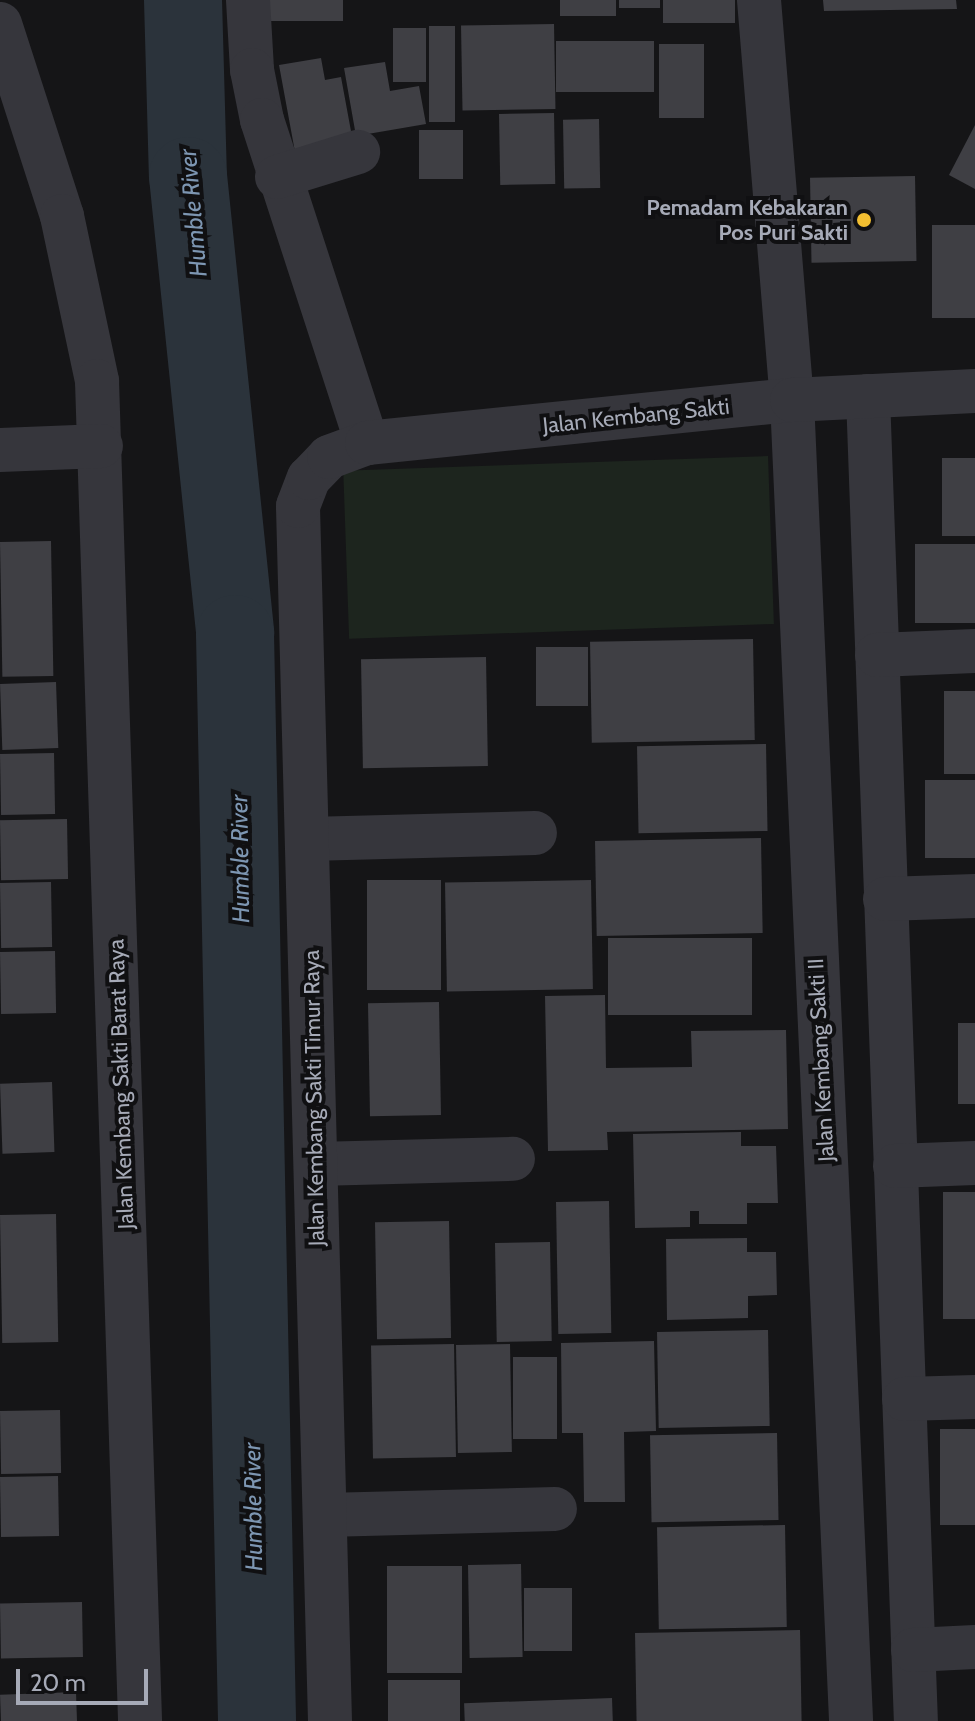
<!DOCTYPE html>
<html>
<head>
<meta charset="utf-8">
<style>
  body { margin:0 }
  #map { position:relative; width:975px; height:1721px; overflow:hidden; background:#151517; font-family:Cabin,sans-serif }
  div>[style] { position:absolute }
  [style*='--x'] { left:calc(var(--x)*1px); top:calc(var(--y)*1px); width:calc(var(--w)*1px); rotate:calc(var(--a)*1deg) }
  .green>* { inset:0; background:#1d251e; transform-origin:0 0 }
  .river>* { height:78px; margin:-39px; padding:0 39px; transform-origin:39px; border-radius:39px; background:#2b333b }
  .building>* { inset:0; background:#3f3f44; transform-origin:0 0 }
  .minor>* { height:44px; margin:-22px; padding:0 22px; transform-origin:22px; border-radius:22px; background:#36363c }
  .dots>* { width:22px; height:22px; translate:-50% -50%; box-sizing:border-box; border:4px solid #101012; border-radius:50% }
  span { translate:-50% -50%; white-space:nowrap; text-align:center; line-height:1.15; -webkit-text-stroke:8px #101012; paint-order:stroke }
  .poi-label { font-size:22px; color:#a6aab7; font-weight:700 }
  .right { translate:-100% -50%; text-align:right }
  .street-label { font-size:22px; color:#a6aab7 }
  .water-label { font-size:24px; color:#7d96b2; font-style:italic }
  .scale { position:absolute; left:16px; top:1669px; width:132px; height:36px; box-sizing:border-box; border:4px solid #a6aab7; border-top:0; padding-left:10px; font-size:24px; line-height:28px; white-space:nowrap; color:#a6aab7; -webkit-text-stroke:6px #101012; paint-order:stroke }
</style>
</head>
<body>
<div id="map">
  <div class="green">
    <i style="left:768px;top:456px;width:168px;height:425px;rotate:88deg"></i>
  </div>
  <div class="river">
    <i style="--x:183;--y:0;--w:176;--a:88.4"></i>
    <i style="--x:188;--y:176;--w:460;--a:84.1"></i>
    <i style="--x:235;--y:634;--w:1087;--a:88.84"></i>
  </div>
  <div class="building">
    <i style="left:268px;top:0;width:75px;height:21px"></i>
    <i style="left:560px;top:0;width:56px;height:16px"></i>
    <i style="left:619px;top:0;width:41px;height:8px"></i>
    <i style="left:663px;top:0;width:72px;height:23px"></i>
    <i style="clip-path:polygon(823px 0,956px 0,957px 9px,824px 11px)"></i>
    <i style="left:554px;top:24px;width:85px;height:93px;rotate:89deg"></i>
    <i style="left:429px;top:26px;width:26px;height:96px"></i>
    <i style="left:393px;top:28px;width:33px;height:54px"></i>
    <i style="left:556px;top:41px;width:98px;height:51px"></i>
    <i style="left:659px;top:44px;width:45px;height:74px"></i>
    <i style="clip-path:polygon(321px 58px,325px 80px,341px 77px,353px 142px,295px 152px,279px 65px)"></i>
    <i style="clip-path:polygon(385px 62px,390px 91px,419px 86px,426px 124px,356px 136px,344px 68px)"></i>
    <i style="left:554px;top:113px;width:71px;height:55px;rotate:89deg"></i>
    <i style="left:599px;top:119px;width:69px;height:36px;rotate:89deg"></i>
    <i style="clip-path:polygon(975px 125px,975px 189px,949px 175px)"></i>
    <i style="left:419px;top:130px;width:44px;height:49px"></i>
    <i style="left:915px;top:176px;width:85px;height:105px;rotate:89deg"></i>
    <i style="left:975px;top:225px;width:93px;height:43px;rotate:90deg"></i>
    <i style="left:975px;top:458px;width:78px;height:33px;rotate:90deg"></i>
    <i style="left:51px;top:541px;width:135px;height:51px;rotate:89deg"></i>
    <i style="left:915px;top:544px;width:60px;height:79px"></i>
    <i style="left:753px;top:639px;width:101px;height:163px;rotate:89deg"></i>
    <i style="left:536px;top:647px;width:52px;height:59px"></i>
    <i style="left:486px;top:657px;width:109px;height:125px;rotate:89deg"></i>
    <i style="left:56px;top:682px;width:66px;height:56px;rotate:88deg"></i>
    <i style="left:944px;top:691px;width:31px;height:83px"></i>
    <i style="left:766px;top:744px;width:87px;height:129px;rotate:89deg"></i>
    <i style="left:54px;top:753px;width:61px;height:54px;rotate:89deg"></i>
    <i style="left:925px;top:780px;width:50px;height:78px"></i>
    <i style="left:67px;top:819px;width:60px;height:67px;rotate:89deg"></i>
    <i style="left:761px;top:838px;width:95px;height:166px;rotate:89deg"></i>
    <i style="left:367px;top:880px;width:74px;height:110px"></i>
    <i style="left:591px;top:880px;width:109px;height:146px;rotate:89deg"></i>
    <i style="left:51px;top:882px;width:65px;height:51px;rotate:89deg"></i>
    <i style="left:752px;top:938px;width:77px;height:144px;rotate:90deg"></i>
    <i style="left:55px;top:951px;width:62px;height:55px;rotate:89deg"></i>
    <i style="clip-path:polygon(605px 995px,606px 1068px,692px 1067px,691px 1031px,786px 1030px,788px 1129px,607px 1132px,608px 1150px,548px 1151px,545px 996px)"></i>
    <i style="left:439px;top:1002px;width:113px;height:71px;rotate:89deg"></i>
    <i style="left:958px;top:1023px;width:17px;height:81px"></i>
    <i style="left:52px;top:1082px;width:70px;height:52px;rotate:88deg"></i>
    <i style="clip-path:polygon(741px 1132px,741px 1146px,776px 1146px,778px 1203px,747px 1203px,747px 1224px,699px 1224px,699px 1211px,690px 1211px,690px 1227px,635px 1228px,633px 1134px)"></i>
    <i style="left:975px;top:1192px;width:127px;height:32px;rotate:90deg"></i>
    <i style="left:609px;top:1201px;width:132px;height:53px;rotate:89deg"></i>
    <i style="left:56px;top:1214px;width:128px;height:56px;rotate:89deg"></i>
    <i style="left:449px;top:1221px;width:117px;height:74px;rotate:89deg"></i>
    <i style="clip-path:polygon(747px 1238px,747px 1252px,776px 1252px,777px 1295px,748px 1296px,748px 1318px,667px 1320px,666px 1239px)"></i>
    <i style="left:550px;top:1242px;width:99px;height:55px;rotate:89deg"></i>
    <i style="left:768px;top:1330px;width:96px;height:111px;rotate:89deg"></i>
    <i style="clip-path:polygon(654px 1341px,656px 1431px,624px 1432px,625px 1502px,584px 1502px,583px 1433px,562px 1433px,561px 1343px)"></i>
    <i style="left:454px;top:1344px;width:113px;height:83px;rotate:89deg"></i>
    <i style="left:510px;top:1344px;width:108px;height:54px;rotate:89deg"></i>
    <i style="left:513px;top:1357px;width:44px;height:82px"></i>
    <i style="left:60px;top:1410px;width:63px;height:60px;rotate:89deg"></i>
    <i style="left:940px;top:1429px;width:35px;height:96px"></i>
    <i style="left:777px;top:1433px;width:87px;height:127px;rotate:89deg"></i>
    <i style="left:58px;top:1476px;width:60px;height:58px;rotate:89deg"></i>
    <i style="left:785px;top:1525px;width:102px;height:128px;rotate:89deg"></i>
    <i style="left:521px;top:1564px;width:93px;height:53px;rotate:89deg"></i>
    <i style="left:387px;top:1566px;width:75px;height:107px"></i>
    <i style="left:572px;top:1588px;width:63px;height:48px;rotate:90deg"></i>
    <i style="left:82px;top:1602px;width:55px;height:82px;rotate:89deg"></i>
    <i style="left:800px;top:1630px;width:91px;height:165px;rotate:89deg"></i>
    <i style="left:460px;top:1680px;width:41px;height:72px;rotate:90deg"></i>
    <i style="left:76px;top:1692px;width:29px;height:76px;rotate:88deg"></i>
    <i style="left:612px;top:1698px;width:23px;height:148px;rotate:88deg"></i>
  </div>
  <div class="minor">
    <i style="--x:248;--y:0;--w:70;--a:86.7"></i>
    <i style="--x:252;--y:70;--w:51;--a:78.7"></i>
    <i style="--x:262;--y:120;--w:340;--a:72"></i>
    <i style="--x:759;--y:0;--w:401;--a:85.3"></i>
    <i style="--x:792;--y:400;--w:1322;--a:87.44"></i>
    <i style="--x:0;--y:24;--w:202;--a:72.1"></i>
    <i style="--x:62;--y:216;--w:169;--a:78"></i>
    <i style="--x:97;--y:381;--w:1341;--a:88.16"></i>
    <i style="--x:277;--y:177;--w:85;--a:-17.2"></i>
    <i style="--x:868;--y:396;--w:1326;--a:87.93"></i>
    <i style="--x:0;--y:450;--w:101;--a:-2.3"></i>
    <i style="--x:877;--y:655;--w:98;--a:-2.3"></i>
    <i style="--x:308;--y:839;--w:227;--a:-1.5"></i>
    <i style="--x:885;--y:899;--w:90;--a:-1.9"></i>
    <i style="--x:316;--y:1164;--w:197;--a:-1.5"></i>
    <i style="--x:895;--y:1166;--w:80;--a:-2.1"></i>
    <i style="--x:904;--y:1399;--w:71;--a:-1.6"></i>
    <i style="--x:325;--y:1515;--w:230;--a:-1.5"></i>
    <i style="--x:913;--y:1650;--w:62;--a:-2.8"></i>
    <i style="--x:330;--y:1721;--w:1215;--a:-91.51"></i>
    <i style="--x:298;--y:506;--w:30;--a:-69"></i>
    <i style="--x:309;--y:478;--w:29;--a:-46"></i>
    <i style="--x:329;--y:457;--w:40;--a:-20.2"></i>
    <i style="--x:367;--y:443;--w:427;--a:-5.8"></i>
    <i style="--x:792;--y:400;--w:183;--a:-2.8"></i>
  </div>
  <div class="dots">
    <i style="left:864px;top:220px;background:#f2be31"></i>
  </div>
  <div class="poi-label">
    <span class="right" style="left:848px;top:220px">Pemadam Kebakaran<br>Pos Puri Sakti</span>
  </div>
  <div class="street-label">
    <span style="left:636px;top:416px;rotate:-6deg">Jalan Kembang Sakti</span>
    <span style="left:821px;top:1060px;rotate:-93deg">Jalan Kembang Sakti II</span>
    <span style="left:121px;top:1084px;rotate:-92deg">Jalan Kembang Sakti Barat Raya</span>
    <span style="left:314px;top:1098px;rotate:-91deg">Jalan Kembang Sakti Timur Raya</span>
  </div>
  <div class="water-label">
    <span style="left:193px;top:213px;rotate:-95deg">Humble River</span>
    <span style="left:240px;top:859px;rotate:-91deg">Humble River</span>
    <span style="left:253px;top:1507px;rotate:-91deg">Humble River</span>
  </div>
  <div class="scale">20 m</div>
</div>
</body>
</html>
